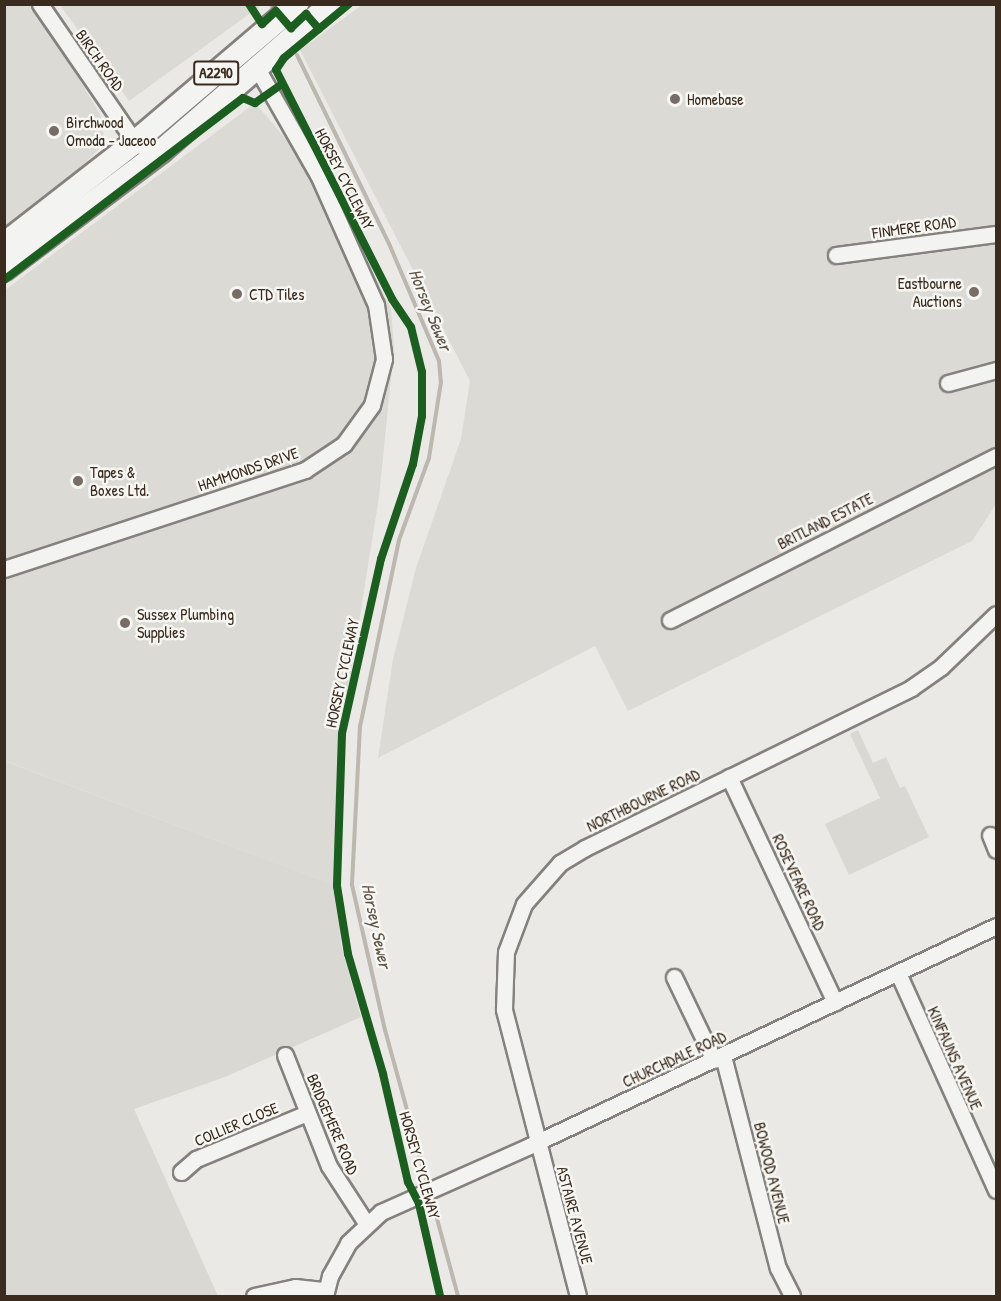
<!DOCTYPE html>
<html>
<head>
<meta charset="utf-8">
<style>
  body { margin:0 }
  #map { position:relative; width:1001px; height:1301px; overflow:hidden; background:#eae9e6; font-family:"Patrick Hand",sans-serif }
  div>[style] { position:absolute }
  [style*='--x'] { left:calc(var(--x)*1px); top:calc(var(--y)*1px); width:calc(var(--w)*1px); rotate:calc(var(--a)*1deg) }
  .built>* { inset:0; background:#dbdad4 }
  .green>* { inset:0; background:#dad8d3 }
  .stream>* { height:4px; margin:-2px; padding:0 2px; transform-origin:2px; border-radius:2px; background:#bcb7af }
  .roads { filter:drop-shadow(2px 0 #85817d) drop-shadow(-2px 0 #85817d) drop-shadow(0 2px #85817d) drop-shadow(0 -2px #85817d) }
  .street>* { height:15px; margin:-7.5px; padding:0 7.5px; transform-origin:7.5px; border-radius:7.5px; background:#f3f3f1 }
  .primary>* { height:22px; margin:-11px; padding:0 11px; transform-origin:11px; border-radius:11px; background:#f3f3f1 }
  .cycleway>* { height:8px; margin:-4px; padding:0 4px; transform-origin:4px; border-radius:4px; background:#1b5e20 }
  .dots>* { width:16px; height:16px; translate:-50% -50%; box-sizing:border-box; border:3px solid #f6f6f2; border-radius:50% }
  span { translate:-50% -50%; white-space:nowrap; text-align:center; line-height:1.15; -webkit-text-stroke:5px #f6f6f2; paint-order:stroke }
  .shield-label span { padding:2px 4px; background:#f6f6f2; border:2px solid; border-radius:4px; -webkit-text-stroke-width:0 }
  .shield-label { font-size:15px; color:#3b2a1e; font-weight:700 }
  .street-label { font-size:16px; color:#3b2a1e }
  .poi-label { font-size:16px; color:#3b2a1e }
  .left { translate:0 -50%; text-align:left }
  .right { translate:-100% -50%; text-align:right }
  .water-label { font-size:18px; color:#615449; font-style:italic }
  .frame { position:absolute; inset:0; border:6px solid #3b2a1e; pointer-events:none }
</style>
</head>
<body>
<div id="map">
  <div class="built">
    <i style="clip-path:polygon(5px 5px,34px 5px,100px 114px,105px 143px,70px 178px,5px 227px)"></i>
    <i style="clip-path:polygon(60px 5px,262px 5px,129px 101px)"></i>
    <i style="clip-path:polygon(362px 5px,996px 5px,996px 504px,972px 541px,628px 711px,595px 646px,378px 758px,393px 659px,416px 568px,461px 439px,470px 381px,300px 50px)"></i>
    <i style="clip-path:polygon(255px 103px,334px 195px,391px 309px,394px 348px,379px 497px,341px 734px,337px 886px,5px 761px,5px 290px)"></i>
  </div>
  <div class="green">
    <i style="clip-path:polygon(858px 730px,873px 763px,886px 757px,900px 788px,905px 786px,929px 837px,849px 875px,825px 824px,880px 798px,850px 734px)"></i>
    <i style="clip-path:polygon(4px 761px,337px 886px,341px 945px,361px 1017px,225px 1077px,134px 1109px,218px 1296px,5px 1296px)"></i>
  </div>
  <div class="stream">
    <i style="--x:271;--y:4;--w:5;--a:68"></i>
    <i style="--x:297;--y:55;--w:212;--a:64"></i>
    <i style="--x:390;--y:246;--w:125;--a:66.9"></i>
    <i style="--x:439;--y:361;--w:21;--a:85"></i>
    <i style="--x:441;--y:382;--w:77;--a:99"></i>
    <i style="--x:429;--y:458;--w:87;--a:110.1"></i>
    <i style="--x:399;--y:540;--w:190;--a:101.8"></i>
    <i style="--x:360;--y:726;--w:159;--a:92.9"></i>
    <i style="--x:352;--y:885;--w:149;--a:77.2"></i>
    <i style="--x:385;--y:1030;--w:162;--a:74.6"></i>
    <i style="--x:430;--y:1193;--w:107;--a:74.8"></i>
  </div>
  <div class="roads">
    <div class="street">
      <i style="--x:40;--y:4;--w:168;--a:55.5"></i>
      <i style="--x:135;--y:142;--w:7;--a:34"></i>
      <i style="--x:836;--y:255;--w:161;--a:-7.5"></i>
      <i style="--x:948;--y:383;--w:50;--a:-15.2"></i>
      <i style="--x:4;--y:569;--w:317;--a:-18.2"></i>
      <i style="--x:305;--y:470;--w:47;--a:-33.7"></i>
      <i style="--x:344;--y:444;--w:48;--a:-54.3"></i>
      <i style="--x:372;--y:405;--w:48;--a:-75.4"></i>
      <i style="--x:384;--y:359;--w:55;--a:-98.4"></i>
      <i style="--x:376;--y:305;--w:142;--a:-114"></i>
      <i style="--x:318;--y:175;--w:121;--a:-119.7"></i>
      <i style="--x:670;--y:620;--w:365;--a:-26.7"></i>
      <i style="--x:729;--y:777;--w:249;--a:64.8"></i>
      <i style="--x:990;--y:835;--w:16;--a:68"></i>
      <i style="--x:898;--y:973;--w:238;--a:65.7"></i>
      <i style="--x:674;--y:977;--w:92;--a:64.3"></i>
      <i style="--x:285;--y:1055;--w:119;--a:68.4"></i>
      <i style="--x:329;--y:1166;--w:68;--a:57"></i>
      <i style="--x:723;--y:1056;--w:219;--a:75.5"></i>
      <i style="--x:778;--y:1268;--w:31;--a:63"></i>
      <i style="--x:181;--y:1172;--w:20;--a:-41"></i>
      <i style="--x:196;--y:1159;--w:120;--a:-22.5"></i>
      <i style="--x:254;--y:1296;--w:42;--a:-12.4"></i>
      <i style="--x:295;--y:1287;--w:30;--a:6"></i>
      <i style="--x:325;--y:1296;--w:21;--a:-76"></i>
      <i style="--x:330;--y:1276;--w:38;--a:-61"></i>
      <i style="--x:348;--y:1243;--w:45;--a:-43.2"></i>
      <i style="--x:381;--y:1212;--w:162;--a:-24"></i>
      <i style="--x:529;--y:1146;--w:516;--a:-25.22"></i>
      <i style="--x:578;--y:1296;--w:296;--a:-104.5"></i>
      <i style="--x:504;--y:1009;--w:57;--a:-88"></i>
      <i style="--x:506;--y:952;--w:51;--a:-69.4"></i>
      <i style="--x:524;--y:904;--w:55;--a:-48.7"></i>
      <i style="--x:560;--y:863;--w:29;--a:-31"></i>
      <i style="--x:585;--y:848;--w:363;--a:-26.1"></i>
      <i style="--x:911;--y:688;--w:37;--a:-35"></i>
      <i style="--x:941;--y:667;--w:76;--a:-43.9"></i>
    </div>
    <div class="primary">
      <i style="--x:4;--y:244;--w:166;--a:-37.9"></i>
      <i style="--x:135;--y:142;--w:213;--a:-40.4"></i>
      <i style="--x:4;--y:269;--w:196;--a:-36.9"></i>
      <i style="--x:161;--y:151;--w:225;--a:-40.9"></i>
    </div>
  </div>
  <div class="cycleway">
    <i style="--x:249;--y:4;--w:24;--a:57"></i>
    <i style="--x:262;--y:24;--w:19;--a:-43"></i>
    <i style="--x:276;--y:11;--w:23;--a:49"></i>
    <i style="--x:291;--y:28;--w:21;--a:-43"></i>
    <i style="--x:306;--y:14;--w:20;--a:49"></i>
    <i style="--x:349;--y:4;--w:85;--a:140.3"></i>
    <i style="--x:284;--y:58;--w:14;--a:124"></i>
    <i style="--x:276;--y:70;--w:257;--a:63.1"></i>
    <i style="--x:392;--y:299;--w:34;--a:56"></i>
    <i style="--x:411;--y:327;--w:46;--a:76.3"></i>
    <i style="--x:422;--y:372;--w:44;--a:90"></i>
    <i style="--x:422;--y:416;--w:49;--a:100.6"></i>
    <i style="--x:413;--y:464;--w:100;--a:108.6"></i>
    <i style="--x:381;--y:559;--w:179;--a:102.6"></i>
    <i style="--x:342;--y:734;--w:152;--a:91.9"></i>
    <i style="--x:337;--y:886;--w:69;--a:80.8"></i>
    <i style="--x:348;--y:954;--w:125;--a:73.7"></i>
    <i style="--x:383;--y:1074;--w:111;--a:77"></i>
    <i style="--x:408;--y:1182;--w:25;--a:63"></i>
    <i style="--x:419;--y:1204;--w:94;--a:77.1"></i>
    <i style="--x:4;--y:280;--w:300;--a:-37.3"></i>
    <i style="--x:243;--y:98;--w:13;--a:23"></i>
    <i style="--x:255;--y:103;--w:33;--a:-35"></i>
  </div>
  <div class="dots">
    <i style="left:675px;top:99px;background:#786d64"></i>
    <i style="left:54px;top:131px;background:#786d64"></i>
    <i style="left:974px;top:292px;background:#786d64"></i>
    <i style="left:237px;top:294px;background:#786d64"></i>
    <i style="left:78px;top:481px;background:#786d64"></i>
    <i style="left:125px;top:623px;background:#786d64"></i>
  </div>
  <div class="shield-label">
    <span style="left:216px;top:73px">A2290</span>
  </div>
  <div class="street-label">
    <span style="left:100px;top:60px;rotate:55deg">BIRCH ROAD</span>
    <span style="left:345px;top:179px;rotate:63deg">HORSEY CYCLEWAY</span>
    <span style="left:914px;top:227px;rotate:-8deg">FINMERE ROAD</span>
    <span style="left:248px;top:469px;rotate:-19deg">HAMMONDS DRIVE</span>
    <span style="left:825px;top:521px;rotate:-27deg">BRITLAND ESTATE</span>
    <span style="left:342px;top:673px;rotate:-78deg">HORSEY CYCLEWAY</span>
    <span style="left:643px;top:800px;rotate:-26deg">NORTHBOURNE ROAD</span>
    <span style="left:799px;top:882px;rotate:65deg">ROSEVEARE ROAD</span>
    <span style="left:955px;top:1058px;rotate:66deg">KINFAUNS AVENUE</span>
    <span style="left:674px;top:1059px;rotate:-25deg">CHURCHDALE ROAD</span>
    <span style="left:236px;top:1124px;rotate:-23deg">COLLIER CLOSE</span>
    <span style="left:333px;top:1124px;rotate:67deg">BRIDGEMERE ROAD</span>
    <span style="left:420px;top:1165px;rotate:74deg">HORSEY CYCLEWAY</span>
    <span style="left:772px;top:1173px;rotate:76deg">BOWOOD AVENUE</span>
    <span style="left:575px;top:1215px;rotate:75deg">ASTAIRE AVENUE</span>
  </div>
  <div class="poi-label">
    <span class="left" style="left:687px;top:99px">Homebase</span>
    <span class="left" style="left:66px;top:131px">Birchwood<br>Omoda - Jaceoo</span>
    <span class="right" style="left:962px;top:292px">Eastbourne<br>Auctions</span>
    <span class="left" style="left:249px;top:294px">CTD Tiles</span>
    <span class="left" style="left:90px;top:481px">Tapes &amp;<br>Boxes Ltd.</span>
    <span class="left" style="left:137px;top:623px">Sussex Plumbing<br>Supplies</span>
  </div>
  <div class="water-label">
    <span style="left:430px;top:310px;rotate:68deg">Horsey Sewer</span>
    <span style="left:376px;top:926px;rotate:78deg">Horsey Sewer</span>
  </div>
  <div class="frame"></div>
</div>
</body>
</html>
